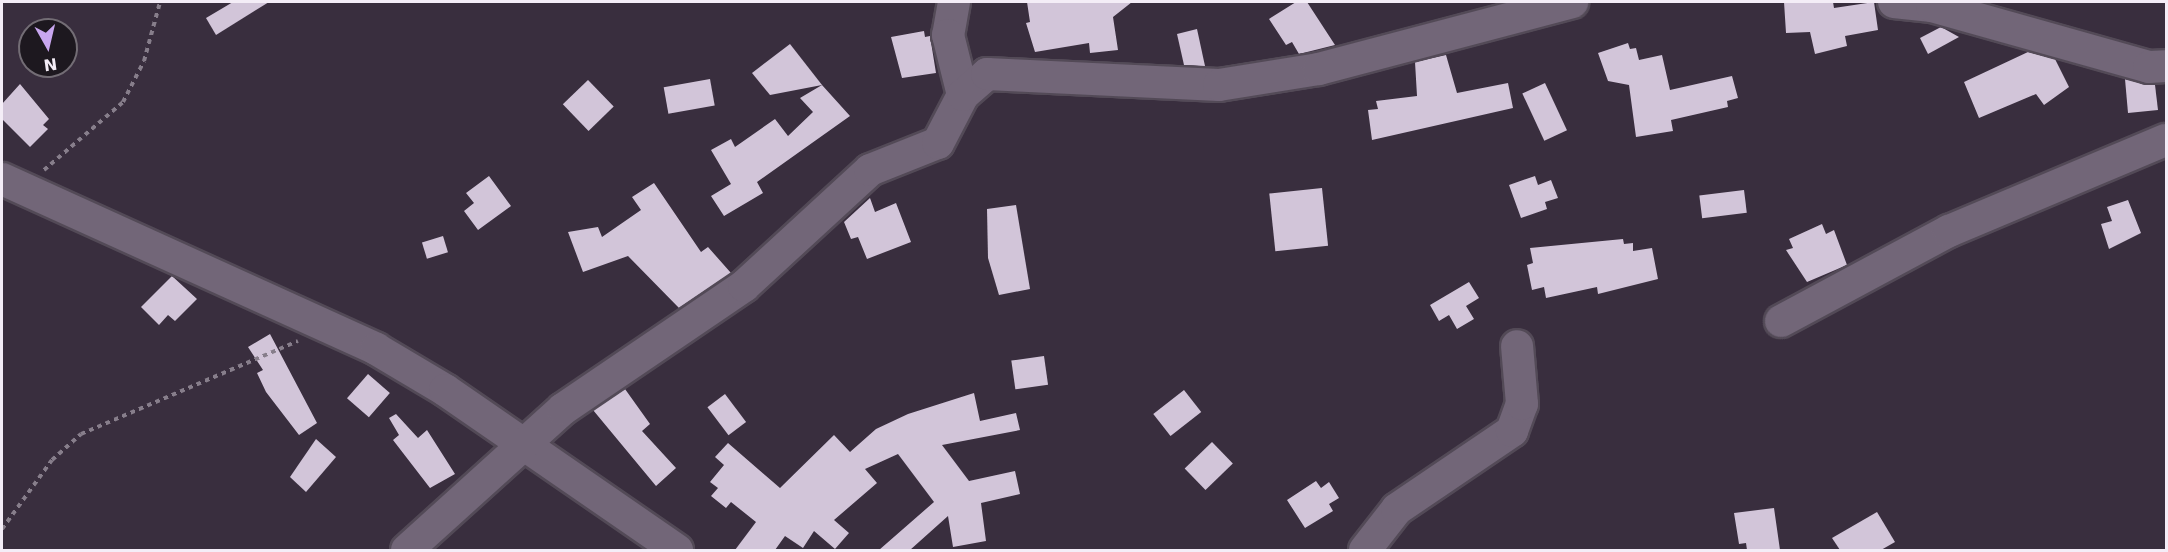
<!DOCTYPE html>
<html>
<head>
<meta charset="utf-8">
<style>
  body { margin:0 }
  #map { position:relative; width:2168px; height:552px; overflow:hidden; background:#392e3e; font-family:"DejaVu Sans",sans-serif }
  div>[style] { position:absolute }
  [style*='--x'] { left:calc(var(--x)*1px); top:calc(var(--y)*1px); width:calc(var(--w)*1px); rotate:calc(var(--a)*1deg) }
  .building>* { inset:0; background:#d2c5d9; transform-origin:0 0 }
  .path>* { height:4px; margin-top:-2px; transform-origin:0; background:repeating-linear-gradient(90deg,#877e8b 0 4.5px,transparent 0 9px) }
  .roads { filter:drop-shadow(2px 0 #534a57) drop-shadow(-2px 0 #534a57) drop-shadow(0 2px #534a57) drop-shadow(0 -2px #534a57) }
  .minor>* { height:32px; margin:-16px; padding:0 16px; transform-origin:16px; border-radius:16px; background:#726678 }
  span { translate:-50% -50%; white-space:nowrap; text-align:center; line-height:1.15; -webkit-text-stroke:6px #1d181f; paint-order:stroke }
  .frame { position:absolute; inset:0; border:3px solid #f4edf7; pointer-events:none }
  .north { position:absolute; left:18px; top:18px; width:60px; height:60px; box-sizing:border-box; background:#1d181f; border:2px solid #736d75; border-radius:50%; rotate:172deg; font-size:16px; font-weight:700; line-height:24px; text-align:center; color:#f4edf7 }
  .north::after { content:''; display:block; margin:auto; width:21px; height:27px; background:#c8a6ef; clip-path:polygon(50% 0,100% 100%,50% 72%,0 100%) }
</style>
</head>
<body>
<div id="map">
  <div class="building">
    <i style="clip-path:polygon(233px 2px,269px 2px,216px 35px,206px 18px)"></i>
    <i style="clip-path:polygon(1027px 2px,1132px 2px,1113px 17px,1118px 50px,1090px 53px,1089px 43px,1035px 52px,1026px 23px,1030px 22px)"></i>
    <i style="clip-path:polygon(1296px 2px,1307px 2px,1335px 45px,1299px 54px,1292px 42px,1286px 45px,1269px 19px)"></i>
    <i style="clip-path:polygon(1784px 2px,1833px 2px,1834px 8px,1874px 2px,1878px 30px,1845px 36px,1847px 46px,1815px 54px,1810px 32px,1786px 33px)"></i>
    <i style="clip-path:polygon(1941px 27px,1959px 37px,1928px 54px,1920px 38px)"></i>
    <i style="clip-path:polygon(1197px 29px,1205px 66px,1184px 65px,1177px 34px)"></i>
    <i style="clip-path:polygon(924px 31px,925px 37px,930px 36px,936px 73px,902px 78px,891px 37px)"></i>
    <i style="clip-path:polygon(1628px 43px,1630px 49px,1636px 48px,1639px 60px,1662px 55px,1670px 90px,1732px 76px,1738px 98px,1727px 101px,1728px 107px,1671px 120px,1673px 131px,1636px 137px,1629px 85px,1608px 81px,1598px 53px)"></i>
    <i style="clip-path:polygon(790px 44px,822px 85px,770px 95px,752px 73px)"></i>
    <i style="clip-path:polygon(2028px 52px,2055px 59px,2069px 87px,2044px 105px,2036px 94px,1979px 118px,1964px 82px)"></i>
    <i style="clip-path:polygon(1446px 55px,1457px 93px,1508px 83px,1513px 108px,1372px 140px,1368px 110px,1378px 109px,1376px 101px,1417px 96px,1415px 62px)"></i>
    <i style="left:710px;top:79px;width:27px;height:47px;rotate:80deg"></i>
    <i style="clip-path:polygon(2125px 79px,2155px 85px,2158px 110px,2128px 113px)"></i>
    <i style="left:588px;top:80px;width:37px;height:35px;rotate:46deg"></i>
    <i style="left:1545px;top:83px;width:52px;height:25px;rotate:65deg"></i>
    <i style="clip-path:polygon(20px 84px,49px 119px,43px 125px,48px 129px,30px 147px,2px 119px,2px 104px)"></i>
    <i style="clip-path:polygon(822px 85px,850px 116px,757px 182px,763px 193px,724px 216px,711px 196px,731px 184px,711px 150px,731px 139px,735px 147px,775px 119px,788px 136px,813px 112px,800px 98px)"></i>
    <i style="clip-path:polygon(489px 176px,511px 206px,478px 230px,464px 211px,474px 203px,466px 193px)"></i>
    <i style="clip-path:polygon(1535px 176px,1538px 185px,1551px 180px,1558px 198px,1545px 202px,1547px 209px,1521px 218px,1509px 185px)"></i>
    <i style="clip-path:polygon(654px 183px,701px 252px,708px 247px,731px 273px,679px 308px,628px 256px,583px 272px,568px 232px,598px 227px,602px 237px,641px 210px,632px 197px)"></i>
    <i style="left:1322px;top:188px;width:58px;height:53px;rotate:84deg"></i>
    <i style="left:1744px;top:190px;width:23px;height:45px;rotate:83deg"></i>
    <i style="clip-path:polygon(870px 198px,875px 212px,896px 203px,911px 242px,867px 259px,858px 237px,851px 239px,844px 222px)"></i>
    <i style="clip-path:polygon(2128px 200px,2141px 233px,2109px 249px,2101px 224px,2112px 221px,2107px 207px)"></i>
    <i style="clip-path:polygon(1016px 205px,1030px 289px,999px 295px,988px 258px,987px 209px)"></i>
    <i style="clip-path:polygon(1822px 224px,1826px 234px,1834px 230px,1847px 265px,1807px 282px,1786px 250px,1793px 248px,1789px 239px)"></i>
    <i style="left:443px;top:236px;width:17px;height:22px;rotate:73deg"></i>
    <i style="clip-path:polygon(1623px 239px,1624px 244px,1633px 243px,1633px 251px,1652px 248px,1658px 279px,1598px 294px,1597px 287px,1546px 298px,1544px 287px,1532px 290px,1527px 265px,1533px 263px,1530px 248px)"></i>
    <i style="clip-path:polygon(172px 276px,197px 299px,175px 321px,168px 315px,159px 325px,141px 307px)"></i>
    <i style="clip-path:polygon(1469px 282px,1479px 298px,1466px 306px,1474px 319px,1457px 329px,1449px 315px,1439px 321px,1430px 305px)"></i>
    <i style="clip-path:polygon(270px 334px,317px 423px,299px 435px,266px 392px,257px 373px,263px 370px,248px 347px)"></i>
    <i style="left:1044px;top:356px;width:29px;height:33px;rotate:82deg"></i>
    <i style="left:368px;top:374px;width:29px;height:32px;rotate:41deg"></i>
    <i style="clip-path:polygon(625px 389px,650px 424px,642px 431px,676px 468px,656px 486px,593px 410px)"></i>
    <i style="left:1184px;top:390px;width:28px;height:39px;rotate:52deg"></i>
    <i style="clip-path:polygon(974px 393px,980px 421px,1016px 413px,1020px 430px,942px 445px,969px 481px,1015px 471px,1020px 494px,981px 503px,986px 541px,953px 547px,948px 516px,910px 550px,879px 550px,934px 502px,898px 454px,865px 469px,877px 483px,834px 520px,849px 533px,835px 549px,814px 531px,803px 548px,785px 536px,775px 550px,735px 550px,756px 522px,731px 502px,726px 508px,711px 496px,718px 488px,710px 482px,724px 465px,715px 457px,728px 443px,780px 488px,834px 435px,850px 452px,876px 429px,908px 414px)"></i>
    <i style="left:725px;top:394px;width:35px;height:22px;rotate:53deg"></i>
    <i style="clip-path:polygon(396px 414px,418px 438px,427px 430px,455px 474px,430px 488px,393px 440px,399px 435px,389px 418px)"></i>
    <i style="clip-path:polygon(316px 439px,336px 457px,306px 492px,290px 477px)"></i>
    <i style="left:1212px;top:442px;width:30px;height:38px;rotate:46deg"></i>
    <i style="clip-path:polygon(1316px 481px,1321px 488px,1329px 482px,1339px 498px,1329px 504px,1333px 511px,1305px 528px,1287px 500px)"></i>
    <i style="clip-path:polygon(1774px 508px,1780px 550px,1747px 550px,1746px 543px,1739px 544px,1734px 513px)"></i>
    <i style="clip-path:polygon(1877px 512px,1895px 542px,1881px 550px,1840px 550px,1832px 538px)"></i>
  </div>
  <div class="path">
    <i style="--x:44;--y:170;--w:104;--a:-40.7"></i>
    <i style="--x:123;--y:102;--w:46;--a:-62.9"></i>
    <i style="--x:144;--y:61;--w:61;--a:-74.8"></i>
    <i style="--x:2;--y:529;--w:85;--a:-54.1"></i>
    <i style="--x:52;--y:460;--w:39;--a:-42"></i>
    <i style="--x:81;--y:434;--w:236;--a:-23.2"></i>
  </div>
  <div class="roads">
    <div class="minor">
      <i style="--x:954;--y:2;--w:34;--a:100"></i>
      <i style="--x:948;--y:35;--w:62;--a:76"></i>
      <i style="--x:1894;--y:2;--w:38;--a:6"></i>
      <i style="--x:1932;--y:6;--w:225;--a:15.7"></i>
      <i style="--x:2149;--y:67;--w:17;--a:-3"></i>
      <i style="--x:2;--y:179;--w:411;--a:24.4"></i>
      <i style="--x:376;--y:349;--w:80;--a:30.7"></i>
      <i style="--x:445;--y:390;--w:282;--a:34.6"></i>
      <i style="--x:1781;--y:321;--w:191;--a:-28.2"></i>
      <i style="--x:1949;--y:231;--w:235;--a:-22.8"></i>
      <i style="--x:407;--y:550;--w:210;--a:-42.1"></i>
      <i style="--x:563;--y:409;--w:219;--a:-34.2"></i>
      <i style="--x:744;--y:286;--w:171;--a:-42.6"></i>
      <i style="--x:870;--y:170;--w:73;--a:-21.7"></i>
      <i style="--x:938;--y:143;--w:54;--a:-62.5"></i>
      <i style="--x:963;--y:95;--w:32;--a:-41"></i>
      <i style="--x:987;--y:74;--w:232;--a:2.7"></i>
      <i style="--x:1219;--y:85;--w:101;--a:-9.1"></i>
      <i style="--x:1319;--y:69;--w:262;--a:-14.8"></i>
      <i style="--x:1365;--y:550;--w:52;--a:-52"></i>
      <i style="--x:1397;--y:509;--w:139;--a:-34.1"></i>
      <i style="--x:1512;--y:431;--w:29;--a:-70"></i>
      <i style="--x:1522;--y:404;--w:58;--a:-94.9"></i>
    </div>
  </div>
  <div class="frame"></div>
  <div class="north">N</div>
</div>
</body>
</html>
